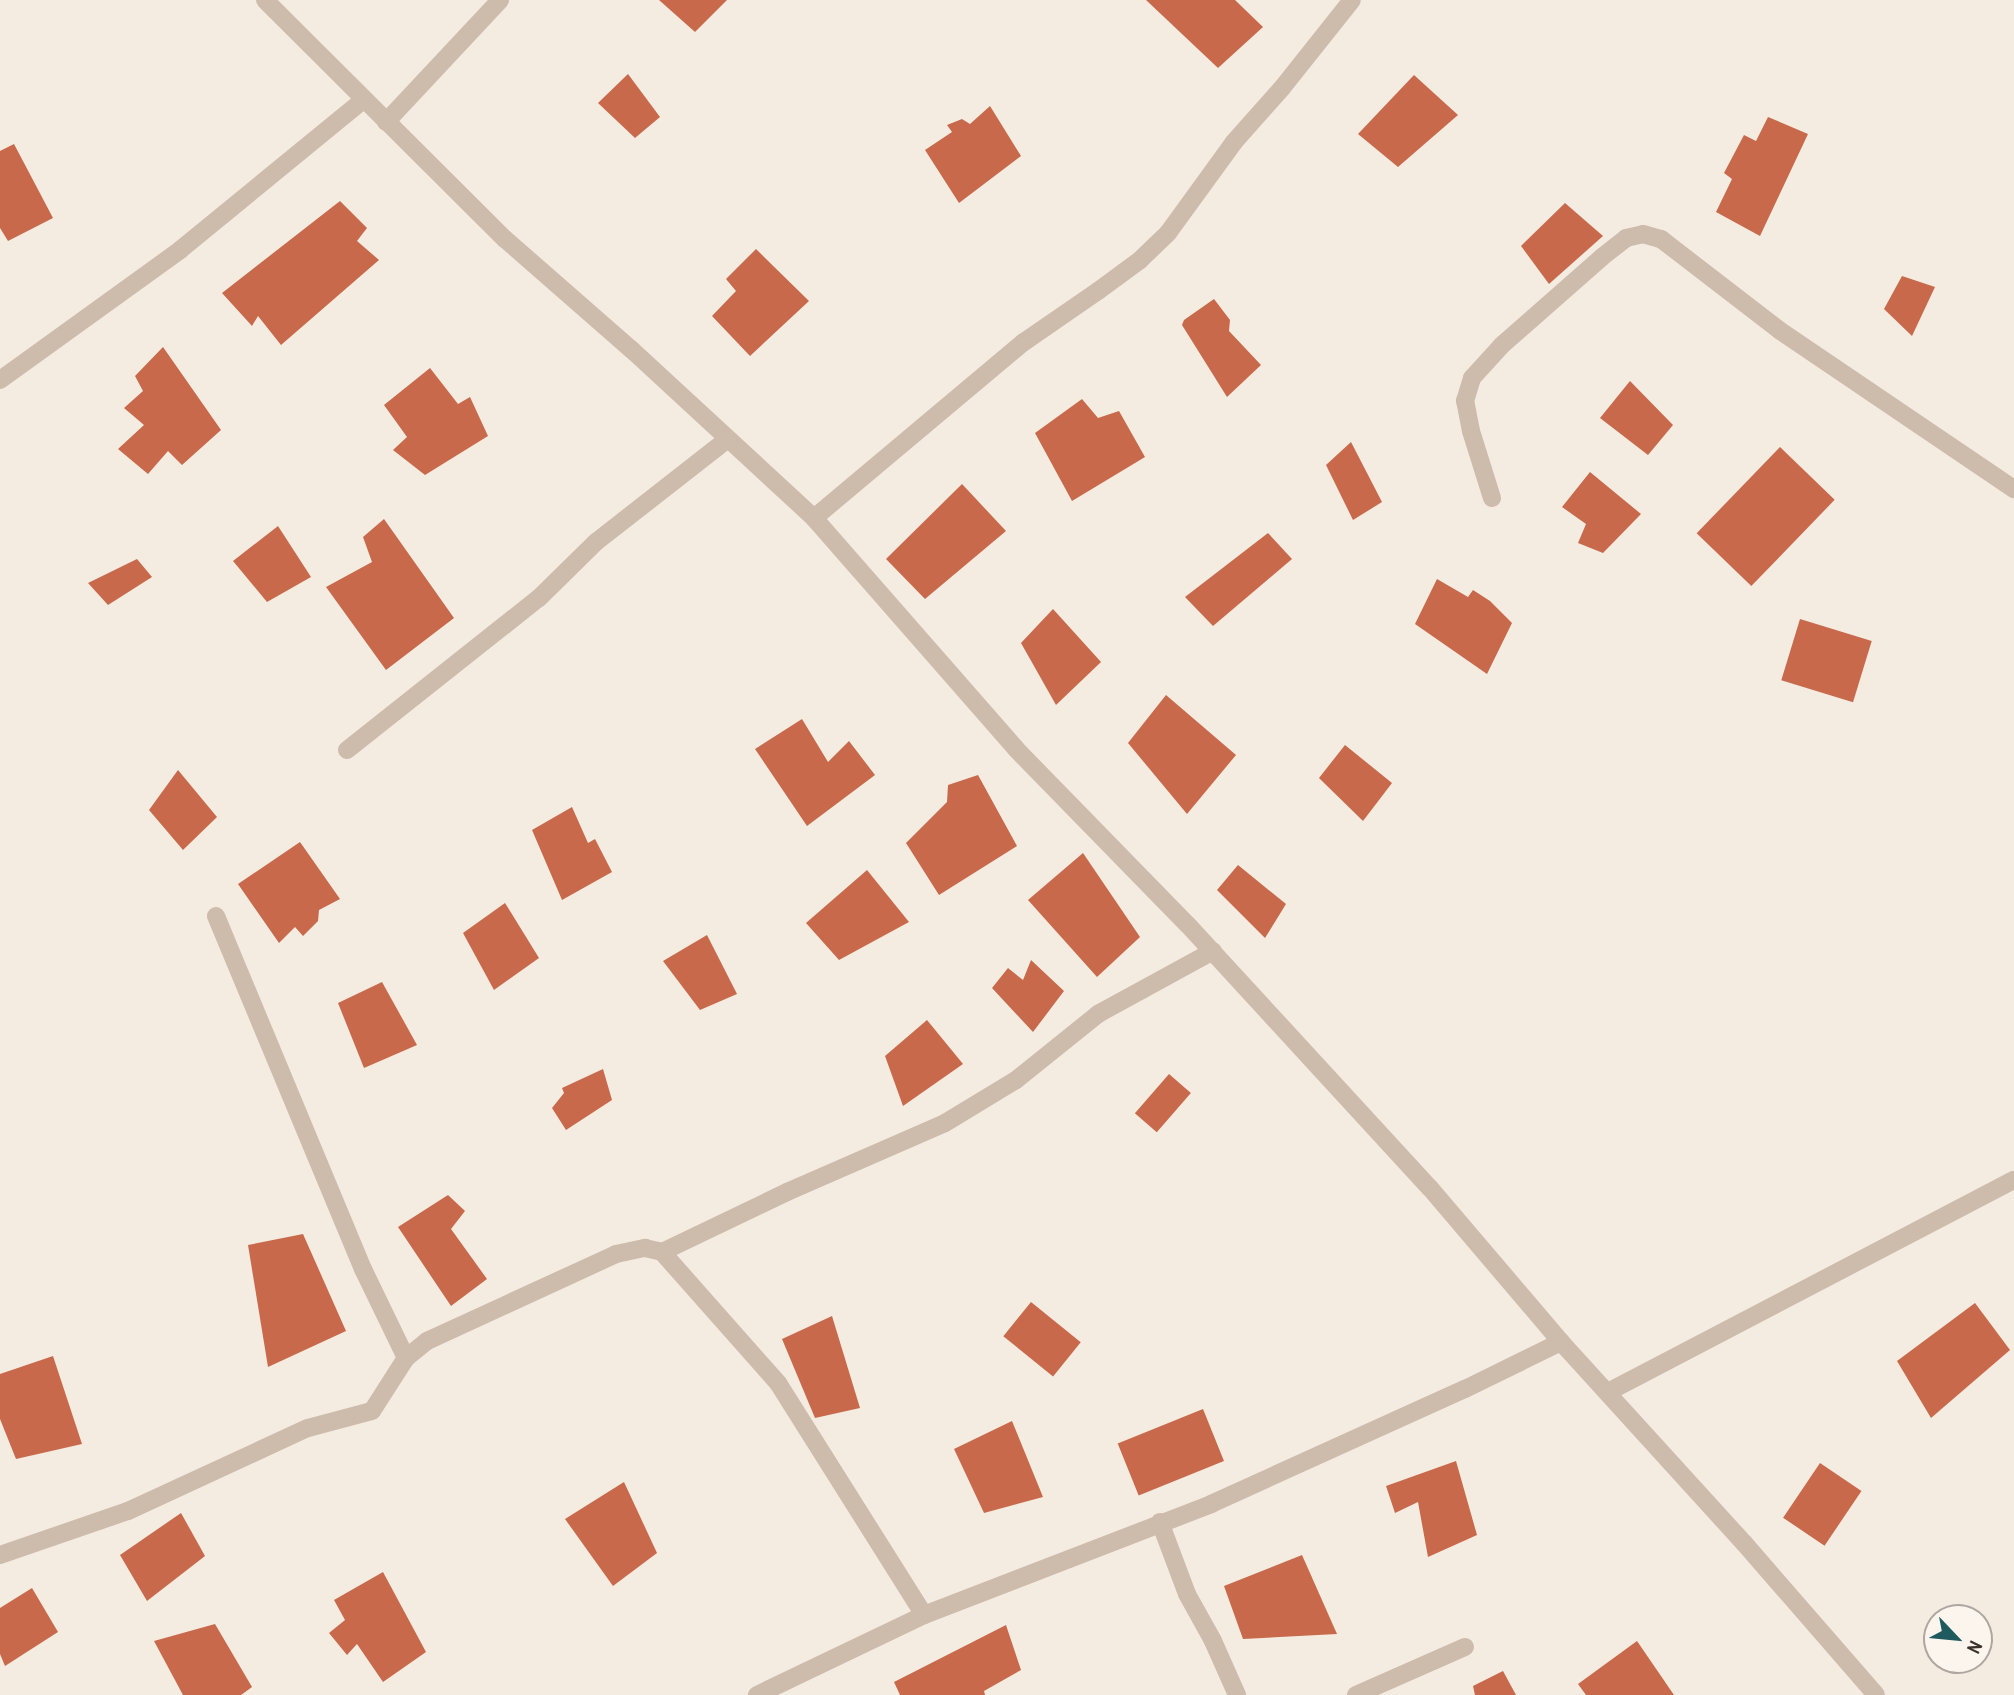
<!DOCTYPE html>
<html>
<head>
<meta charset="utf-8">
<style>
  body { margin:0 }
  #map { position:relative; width:2014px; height:1695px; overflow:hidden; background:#f4ebe1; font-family:"Archivo Narrow",sans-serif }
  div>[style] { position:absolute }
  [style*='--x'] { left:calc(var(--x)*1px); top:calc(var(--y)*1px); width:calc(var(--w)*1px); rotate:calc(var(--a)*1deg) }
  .building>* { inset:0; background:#c8694b; transform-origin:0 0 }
  .minor>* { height:18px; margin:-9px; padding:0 9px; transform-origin:9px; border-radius:9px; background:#cdbbac }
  span { translate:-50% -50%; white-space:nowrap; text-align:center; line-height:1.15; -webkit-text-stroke:5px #fbf5ee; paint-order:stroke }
  .north { position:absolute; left:1923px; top:1604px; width:70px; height:70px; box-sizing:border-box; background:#fbf5ee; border:2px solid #aea6a0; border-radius:50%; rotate:116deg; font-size:19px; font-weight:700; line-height:28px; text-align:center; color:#3b302b }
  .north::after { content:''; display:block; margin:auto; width:24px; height:32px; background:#1f5a5e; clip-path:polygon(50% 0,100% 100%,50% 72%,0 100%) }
</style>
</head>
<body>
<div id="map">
  <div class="building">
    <i style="clip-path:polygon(659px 0,727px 0,695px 32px)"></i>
    <i style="clip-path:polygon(1146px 0,1235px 0,1263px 27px,1218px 68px)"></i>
    <i style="clip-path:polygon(628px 74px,660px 117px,635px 138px,598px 103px)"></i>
    <i style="clip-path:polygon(1414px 75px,1458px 115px,1398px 167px,1358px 134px)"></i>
    <i style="clip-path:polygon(990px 106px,1021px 156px,959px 203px,925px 150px,952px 132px,947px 125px,962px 119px,970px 124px)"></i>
    <i style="clip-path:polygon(1768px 117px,1808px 134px,1760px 236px,1716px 212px,1732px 179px,1724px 173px,1744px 135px,1756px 141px)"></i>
    <i style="clip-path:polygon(14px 144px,53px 218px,8px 241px,0 228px,0 151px)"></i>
    <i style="clip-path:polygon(340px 201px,367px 228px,357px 241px,379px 260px,281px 345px,258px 316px,252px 326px,222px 293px)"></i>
    <i style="clip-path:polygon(1565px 203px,1603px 236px,1549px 284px,1521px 246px)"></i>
    <i style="clip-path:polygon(756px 249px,809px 301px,750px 356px,712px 316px,736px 291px,726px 279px)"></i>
    <i style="clip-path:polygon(1902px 276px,1935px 287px,1912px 336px,1884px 309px)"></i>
    <i style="clip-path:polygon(1214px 299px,1230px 320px,1229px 331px,1261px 365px,1227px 397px,1182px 325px,1184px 320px)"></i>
    <i style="clip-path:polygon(163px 347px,221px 430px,182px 465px,168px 451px,148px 474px,118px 449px,144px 425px,124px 408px,143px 391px,135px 376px)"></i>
    <i style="clip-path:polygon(430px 368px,458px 404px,470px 397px,488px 436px,425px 475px,393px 450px,407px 437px,384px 405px)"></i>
    <i style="clip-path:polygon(1630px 381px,1673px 425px,1648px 455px,1600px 418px)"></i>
    <i style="clip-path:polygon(1082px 399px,1098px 418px,1119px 411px,1145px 457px,1072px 501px,1035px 433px)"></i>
    <i style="clip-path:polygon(1351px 442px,1382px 502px,1353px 520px,1326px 465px)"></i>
    <i style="left:1780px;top:447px;width:76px;height:120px;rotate:44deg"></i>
    <i style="clip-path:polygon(1590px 472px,1641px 514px,1603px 553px,1578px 543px,1586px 524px,1562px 507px)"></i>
    <i style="clip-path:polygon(962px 484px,1006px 531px,925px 599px,886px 559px)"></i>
    <i style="clip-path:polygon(384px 519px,454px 618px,386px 670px,326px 587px,372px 562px,363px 537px)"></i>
    <i style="clip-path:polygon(278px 526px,311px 577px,267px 602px,233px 561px)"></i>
    <i style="clip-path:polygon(1268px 533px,1292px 559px,1213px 626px,1185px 597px)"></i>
    <i style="clip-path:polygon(137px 559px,152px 577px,108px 605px,88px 583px)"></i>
    <i style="clip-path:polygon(1437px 579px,1468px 597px,1473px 590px,1490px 601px,1512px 623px,1487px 674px,1415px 624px)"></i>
    <i style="clip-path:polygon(1053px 609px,1101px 662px,1056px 705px,1021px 643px)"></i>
    <i style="left:1800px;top:619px;width:75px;height:64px;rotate:17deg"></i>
    <i style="clip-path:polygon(1166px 695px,1236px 755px,1187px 814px,1128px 743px)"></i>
    <i style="clip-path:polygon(802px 719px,828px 762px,849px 741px,875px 775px,807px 826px,755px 749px)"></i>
    <i style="clip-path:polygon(1345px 745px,1392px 783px,1363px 821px,1319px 778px)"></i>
    <i style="clip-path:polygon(178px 770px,217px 817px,183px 850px,149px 810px)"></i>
    <i style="clip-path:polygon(978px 775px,1017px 846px,939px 895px,906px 843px,947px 802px,948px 785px)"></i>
    <i style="clip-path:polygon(572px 807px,588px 843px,595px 839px,612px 872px,562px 900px,532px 830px)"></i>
    <i style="clip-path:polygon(300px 842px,340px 899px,319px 910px,318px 921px,303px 936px,295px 927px,279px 943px,238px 884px)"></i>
    <i style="clip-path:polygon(1083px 853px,1140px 937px,1097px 977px,1028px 900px)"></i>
    <i style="clip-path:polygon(1238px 865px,1286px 904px,1265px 938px,1217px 890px)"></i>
    <i style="clip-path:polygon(867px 870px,909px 922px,839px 960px,806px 923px)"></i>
    <i style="clip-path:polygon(505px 903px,539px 958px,494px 990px,463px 933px)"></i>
    <i style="clip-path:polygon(707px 935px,737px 994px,700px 1010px,663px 961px)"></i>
    <i style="clip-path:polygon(1031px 960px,1064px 991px,1033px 1032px,992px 988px,1008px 968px,1023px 980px)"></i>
    <i style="clip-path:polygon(382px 982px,417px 1045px,364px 1068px,338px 1003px)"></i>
    <i style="clip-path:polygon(927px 1020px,963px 1064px,903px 1106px,885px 1056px)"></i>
    <i style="clip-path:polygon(603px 1069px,612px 1100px,566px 1130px,552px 1108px,564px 1093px,562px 1088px)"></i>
    <i style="left:1169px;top:1074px;width:29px;height:52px;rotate:41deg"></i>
    <i style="clip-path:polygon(448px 1195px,465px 1211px,451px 1229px,487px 1279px,451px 1306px,398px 1227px)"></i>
    <i style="clip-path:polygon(303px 1234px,346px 1331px,268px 1367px,248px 1245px)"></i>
    <i style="left:1031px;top:1302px;width:64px;height:44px;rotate:39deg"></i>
    <i style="clip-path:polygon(1975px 1303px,2010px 1350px,1931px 1418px,1897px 1361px)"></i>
    <i style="clip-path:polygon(832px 1316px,860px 1408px,815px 1418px,782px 1339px)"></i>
    <i style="clip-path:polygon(53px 1356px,82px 1444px,16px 1459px,0 1419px,0 1374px)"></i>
    <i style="left:1203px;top:1409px;width:56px;height:92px;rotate:68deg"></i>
    <i style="clip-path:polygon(1012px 1421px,1043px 1497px,984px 1513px,954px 1449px)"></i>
    <i style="clip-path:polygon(1456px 1461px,1477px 1535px,1428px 1557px,1418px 1502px,1395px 1513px,1386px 1486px)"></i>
    <i style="left:1820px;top:1463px;width:50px;height:66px;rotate:34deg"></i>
    <i style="clip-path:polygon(624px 1482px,657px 1553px,613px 1586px,565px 1519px)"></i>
    <i style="clip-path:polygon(181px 1513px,205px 1556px,147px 1601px,120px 1555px)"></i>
    <i style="clip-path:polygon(1302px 1555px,1337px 1634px,1243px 1639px,1224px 1586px)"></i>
    <i style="clip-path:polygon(383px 1572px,426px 1652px,383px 1682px,357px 1644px,347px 1655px,329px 1633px,345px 1620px,334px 1600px)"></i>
    <i style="clip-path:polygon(32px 1588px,58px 1632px,5px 1666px,0 1654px,0 1608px)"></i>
    <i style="clip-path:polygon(215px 1624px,252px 1687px,241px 1695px,183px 1695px,154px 1641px)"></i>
    <i style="clip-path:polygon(1006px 1625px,1021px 1670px,984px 1691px,985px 1695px,900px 1695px,894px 1682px)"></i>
    <i style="clip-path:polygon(1637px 1641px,1674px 1695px,1586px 1695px,1578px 1684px)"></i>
    <i style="clip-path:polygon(1503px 1671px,1516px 1695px,1475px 1695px,1473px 1686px)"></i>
  </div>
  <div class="minor">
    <i style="--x:265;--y:0;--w:339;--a:44.9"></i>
    <i style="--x:505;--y:239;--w:169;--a:41.2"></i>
    <i style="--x:632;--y:350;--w:248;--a:42.7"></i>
    <i style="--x:814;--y:518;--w:307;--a:48.8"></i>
    <i style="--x:1016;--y:749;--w:246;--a:45.7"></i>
    <i style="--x:1188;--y:925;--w:357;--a:47.4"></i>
    <i style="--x:1430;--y:1188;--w:202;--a:49.6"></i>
    <i style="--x:1561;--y:1342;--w:272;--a:47.7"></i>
    <i style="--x:1744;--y:1543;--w:201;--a:49"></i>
    <i style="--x:386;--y:122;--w:167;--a:-46.9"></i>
    <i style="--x:0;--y:380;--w:222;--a:-35.8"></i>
    <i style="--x:180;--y:250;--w:237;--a:-39.3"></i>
    <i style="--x:1492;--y:498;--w:70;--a:-107.4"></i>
    <i style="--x:1471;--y:431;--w:31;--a:-101"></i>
    <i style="--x:1465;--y:401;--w:24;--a:-73"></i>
    <i style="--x:1472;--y:378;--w:45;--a:-47.7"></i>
    <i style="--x:1502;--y:345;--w:133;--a:-41.3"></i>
    <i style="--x:1602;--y:257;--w:31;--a:-38"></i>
    <i style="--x:1626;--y:238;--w:17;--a:-13"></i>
    <i style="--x:1643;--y:234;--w:19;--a:16"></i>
    <i style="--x:1661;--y:239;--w:149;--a:37.6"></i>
    <i style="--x:1779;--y:330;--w:284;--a:34.1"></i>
    <i style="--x:814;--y:518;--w:274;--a:-40"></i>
    <i style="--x:1024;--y:342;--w:90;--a:-34.6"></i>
    <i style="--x:1098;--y:291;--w:52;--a:-36.4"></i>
    <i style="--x:1140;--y:260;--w:39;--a:-44"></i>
    <i style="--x:1168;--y:233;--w:112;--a:-54"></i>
    <i style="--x:1234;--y:142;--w:72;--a:-48.4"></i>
    <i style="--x:1282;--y:88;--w:112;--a:-51.5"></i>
    <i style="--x:347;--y:750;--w:245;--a:-38.4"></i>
    <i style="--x:539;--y:598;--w:80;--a:-44.5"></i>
    <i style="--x:596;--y:542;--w:167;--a:-38"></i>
    <i style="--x:216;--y:916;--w:382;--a:67.4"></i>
    <i style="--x:363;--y:1269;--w:99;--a:64.2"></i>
    <i style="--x:406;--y:1358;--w:27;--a:-39"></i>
    <i style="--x:427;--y:1341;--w:208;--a:-24.7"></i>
    <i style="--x:616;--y:1254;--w:30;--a:-12"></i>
    <i style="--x:645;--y:1248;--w:17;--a:13"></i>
    <i style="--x:662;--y:1252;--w:175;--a:48.5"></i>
    <i style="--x:778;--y:1383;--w:274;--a:57.8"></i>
    <i style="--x:662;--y:1252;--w:139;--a:-25.6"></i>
    <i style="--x:787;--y:1192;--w:172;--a:-23.6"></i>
    <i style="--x:945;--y:1123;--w:83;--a:-31.2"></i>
    <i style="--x:1016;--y:1080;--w:105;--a:-38.8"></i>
    <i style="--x:1098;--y:1014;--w:131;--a:-28.7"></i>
    <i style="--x:1608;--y:1392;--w:458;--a:-27.6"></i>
    <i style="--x:1160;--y:1522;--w:77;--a:69.4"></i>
    <i style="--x:1187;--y:1594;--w:54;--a:61"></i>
    <i style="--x:1213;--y:1641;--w:59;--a:66"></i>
    <i style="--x:0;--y:1555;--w:135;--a:-19"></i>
    <i style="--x:128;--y:1511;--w:198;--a:-24.8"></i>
    <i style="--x:308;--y:1428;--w:66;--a:-14.9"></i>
    <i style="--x:372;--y:1411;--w:63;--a:-57.3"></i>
    <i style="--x:757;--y:1695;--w:185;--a:-25.6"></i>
    <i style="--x:924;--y:1615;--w:308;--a:-21.1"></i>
    <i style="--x:1211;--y:1504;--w:279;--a:-24.4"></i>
    <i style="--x:1465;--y:1389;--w:107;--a:-26.1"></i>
    <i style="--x:1356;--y:1695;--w:119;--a:-23.8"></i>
  </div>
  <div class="north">N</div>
</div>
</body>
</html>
